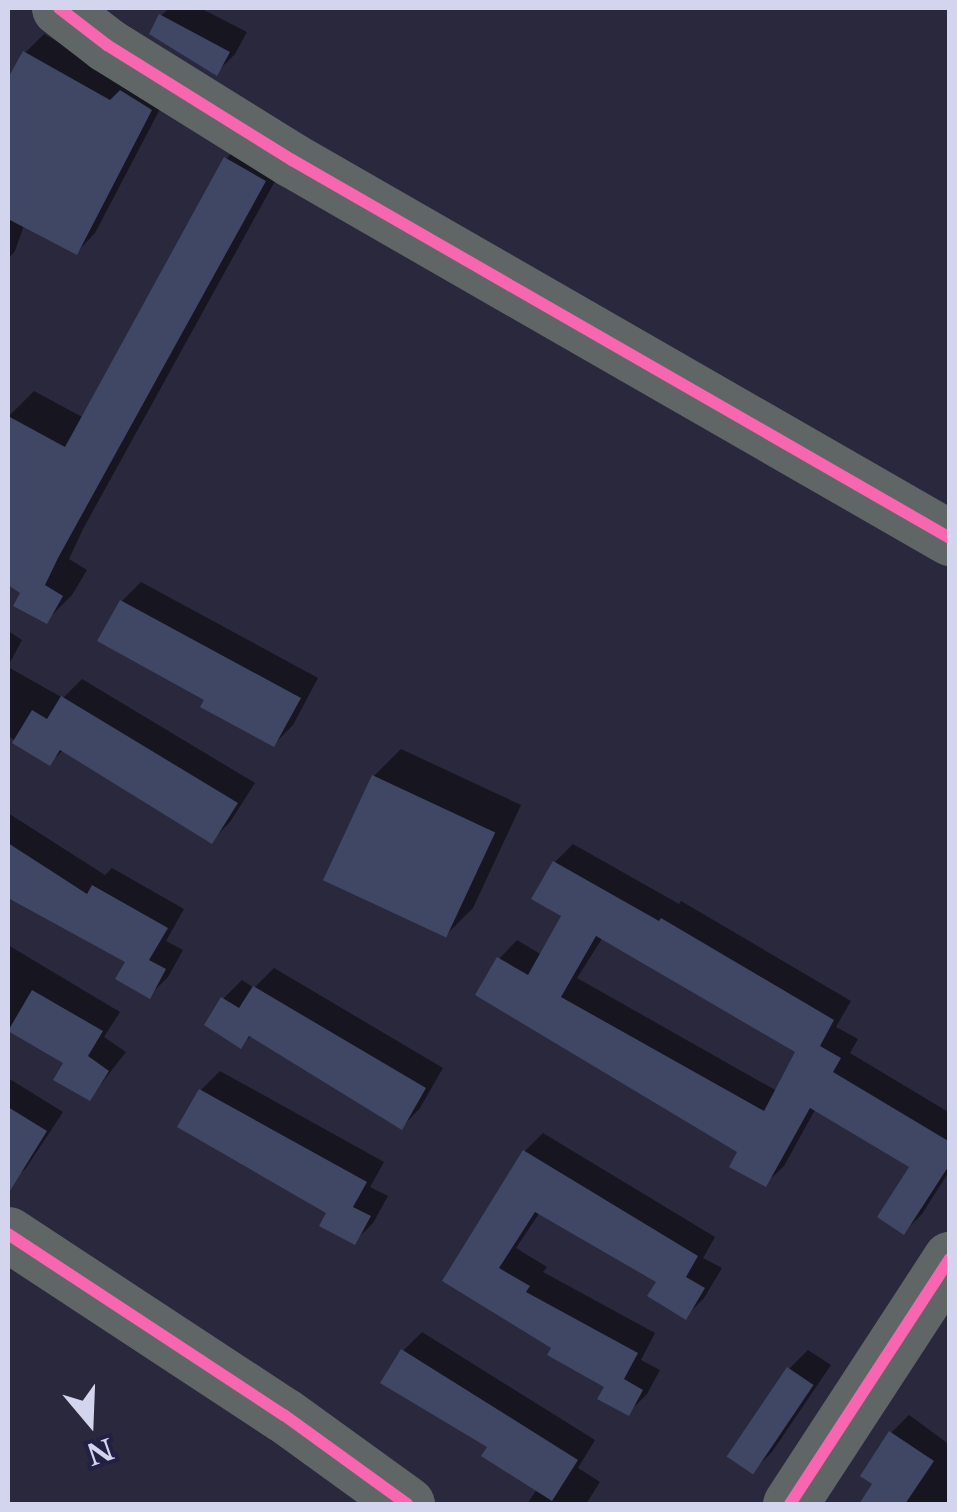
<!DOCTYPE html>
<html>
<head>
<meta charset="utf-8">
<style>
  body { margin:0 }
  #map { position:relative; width:957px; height:1512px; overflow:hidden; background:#2a283d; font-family:"Libre Baskerville",serif }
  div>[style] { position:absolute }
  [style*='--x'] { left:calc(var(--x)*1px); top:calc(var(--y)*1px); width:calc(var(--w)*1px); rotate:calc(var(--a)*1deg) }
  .shadow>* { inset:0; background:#0007 }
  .building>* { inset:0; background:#3f4764; transform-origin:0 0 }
  .minor>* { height:55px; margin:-27.5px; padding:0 27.5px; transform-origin:27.5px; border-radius:27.5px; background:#606666 }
  .cycleway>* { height:12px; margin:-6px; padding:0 6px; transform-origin:6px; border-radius:6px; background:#f766af }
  span { translate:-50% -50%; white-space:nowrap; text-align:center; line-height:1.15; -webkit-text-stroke:8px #222045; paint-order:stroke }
  .frame { position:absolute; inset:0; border:10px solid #d3d4ed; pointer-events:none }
  .north { position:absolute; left:40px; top:1372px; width:100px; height:100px; -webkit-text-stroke:8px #222045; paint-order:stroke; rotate:161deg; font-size:28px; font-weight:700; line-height:40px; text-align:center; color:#d3d4ed }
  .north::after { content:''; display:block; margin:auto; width:35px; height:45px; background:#d3d4ed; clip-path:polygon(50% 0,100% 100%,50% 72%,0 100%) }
</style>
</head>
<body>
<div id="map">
  <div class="shadow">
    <i style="clip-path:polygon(169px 8px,200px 8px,247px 32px,235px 54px,216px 73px,161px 16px)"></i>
    <i style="clip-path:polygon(44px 34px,130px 83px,170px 90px,95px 233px,77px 252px,24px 225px,15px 251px,8px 259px,8px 83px,25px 53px)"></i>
    <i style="clip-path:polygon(252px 133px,290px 154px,83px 529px,69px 559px,87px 570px,72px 595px,46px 621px,24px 592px,8px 582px,8px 497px,18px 479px,8px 473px,8px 417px,34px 391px,84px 418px,226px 159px)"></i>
    <i style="clip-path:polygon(141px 582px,318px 678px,293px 725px,274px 744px,207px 699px,122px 601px)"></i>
    <i style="clip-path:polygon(8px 631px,22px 640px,8px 666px)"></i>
    <i style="clip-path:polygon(8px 667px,63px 698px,82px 679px,255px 783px,230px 822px,211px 841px,64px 749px,50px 763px,8px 736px)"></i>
    <i style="clip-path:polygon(401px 749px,521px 805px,473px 908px,446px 935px,374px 776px)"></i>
    <i style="clip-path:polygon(8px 813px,105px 875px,112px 868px,184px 909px,166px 941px,183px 950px,168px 977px,149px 996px,128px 961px,8px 893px)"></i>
    <i style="clip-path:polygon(evenodd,573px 844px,679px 904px,681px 901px,851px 1001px,836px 1027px,858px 1039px,850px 1053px,950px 1113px,950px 1170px,922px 1214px,904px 1232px,913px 1167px,816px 1108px,784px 1166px,765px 1184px,741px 1151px,499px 959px,517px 940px,542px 955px,565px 915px,555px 862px,573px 844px,603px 937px,798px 1051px,777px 1091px,577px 978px,603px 937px)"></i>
    <i style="clip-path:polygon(8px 945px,120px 1012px,104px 1037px,126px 1052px,90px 1098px,67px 1062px,8px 1027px)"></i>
    <i style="clip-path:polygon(274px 968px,443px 1068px,420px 1108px,402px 1127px,252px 1035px,240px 1046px,223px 999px,242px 980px,254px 988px)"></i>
    <i style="clip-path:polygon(220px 1071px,384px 1162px,370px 1187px,388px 1196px,373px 1223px,354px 1242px,330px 1212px,201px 1090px)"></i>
    <i style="clip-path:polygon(8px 1078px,63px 1112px,26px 1168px,8px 1186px)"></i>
    <i style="clip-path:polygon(543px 1133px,715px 1237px,703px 1258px,722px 1268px,704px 1298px,686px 1316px,659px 1281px,540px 1212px,516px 1248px,547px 1267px,543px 1272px,655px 1333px,641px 1360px,660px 1370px,647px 1394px,628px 1413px,608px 1386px,554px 1347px,445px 1280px,525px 1151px)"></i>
    <i style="clip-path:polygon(422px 1332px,595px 1440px,578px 1468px,600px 1482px,586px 1504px,527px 1504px,537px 1489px,490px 1447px,403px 1351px)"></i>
    <i style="clip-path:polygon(808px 1350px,831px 1365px,772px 1452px,753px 1471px,789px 1369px)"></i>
    <i style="clip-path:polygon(909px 1415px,950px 1445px,950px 1504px,862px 1504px,876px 1483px,891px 1433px)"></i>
  </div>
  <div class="building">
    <i style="clip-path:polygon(159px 14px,230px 52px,217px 76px,149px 34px)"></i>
    <i style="clip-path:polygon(23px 51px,110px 100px,120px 90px,152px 110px,77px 255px,8px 219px,8px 78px)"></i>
    <i style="clip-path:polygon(224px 157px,266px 181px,58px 558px,45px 585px,63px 596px,47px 624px,13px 606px,20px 593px,8px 585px,8px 416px,65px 447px)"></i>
    <i style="clip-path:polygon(120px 600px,301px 698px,274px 747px,200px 707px,204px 700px,97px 641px)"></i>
    <i style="clip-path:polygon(61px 696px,238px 803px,212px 844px,60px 750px,50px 766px,12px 743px,32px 710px,47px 719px)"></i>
    <i style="left:372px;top:775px;width:136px;height:116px;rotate:25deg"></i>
    <i style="clip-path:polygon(8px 843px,87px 894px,92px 885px,168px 928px,149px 960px,166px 969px,150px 999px,115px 979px,125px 962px,8px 898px)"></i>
    <i style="clip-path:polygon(evenodd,553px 861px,659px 921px,661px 918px,834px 1020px,820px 1046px,841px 1058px,833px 1072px,950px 1142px,950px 1164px,904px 1235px,877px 1217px,909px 1167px,810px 1108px,766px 1187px,729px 1167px,737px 1152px,475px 995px,497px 957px,528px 975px,561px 916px,531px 899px,553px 861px,596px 936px,795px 1052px,764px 1111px,561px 997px,596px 936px)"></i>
    <i style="clip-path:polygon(253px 986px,426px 1088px,402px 1130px,249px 1036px,241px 1049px,204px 1025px,221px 997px,239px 1008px)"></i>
    <i style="clip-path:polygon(32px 990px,103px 1031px,88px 1056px,109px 1071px,90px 1101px,53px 1080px,63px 1063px,8px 1031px)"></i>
    <i style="clip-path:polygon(199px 1089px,367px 1182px,353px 1207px,371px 1216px,355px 1245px,319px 1226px,326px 1213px,177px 1127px)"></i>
    <i style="clip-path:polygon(8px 1107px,47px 1131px,8px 1194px)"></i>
    <i style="clip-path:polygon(523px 1150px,698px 1256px,686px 1277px,705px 1288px,686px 1320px,647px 1296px,656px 1282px,535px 1212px,499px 1268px,530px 1286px,526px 1292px,638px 1353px,624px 1379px,643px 1390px,629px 1416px,597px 1399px,604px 1387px,547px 1355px,551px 1348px,442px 1281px)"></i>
    <i style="clip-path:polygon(401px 1349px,578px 1460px,552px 1501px,481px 1456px,487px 1447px,380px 1383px)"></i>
    <i style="left:787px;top:1367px;width:32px;height:108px;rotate:34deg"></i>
    <i style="clip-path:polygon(889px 1431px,934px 1461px,905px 1504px,859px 1504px,872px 1484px,860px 1476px)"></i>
  </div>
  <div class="minor">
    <i style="--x:59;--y:8;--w:61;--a:37.6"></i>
    <i style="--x:107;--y:45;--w:218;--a:31.9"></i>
    <i style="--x:292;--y:160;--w:759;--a:29.88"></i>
    <i style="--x:8;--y:1234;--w:330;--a:33.3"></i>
    <i style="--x:284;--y:1415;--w:152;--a:35.9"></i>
    <i style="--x:790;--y:1504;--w:293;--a:-56.9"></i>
  </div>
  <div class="cycleway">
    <i style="--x:59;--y:8;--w:61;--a:37.6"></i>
    <i style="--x:107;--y:45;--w:218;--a:31.9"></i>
    <i style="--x:292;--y:160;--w:759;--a:29.88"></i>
    <i style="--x:8;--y:1234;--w:330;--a:33.3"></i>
    <i style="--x:284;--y:1415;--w:152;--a:35.9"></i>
    <i style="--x:790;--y:1504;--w:293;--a:-56.9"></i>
  </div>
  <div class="frame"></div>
  <div class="north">N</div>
</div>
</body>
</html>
